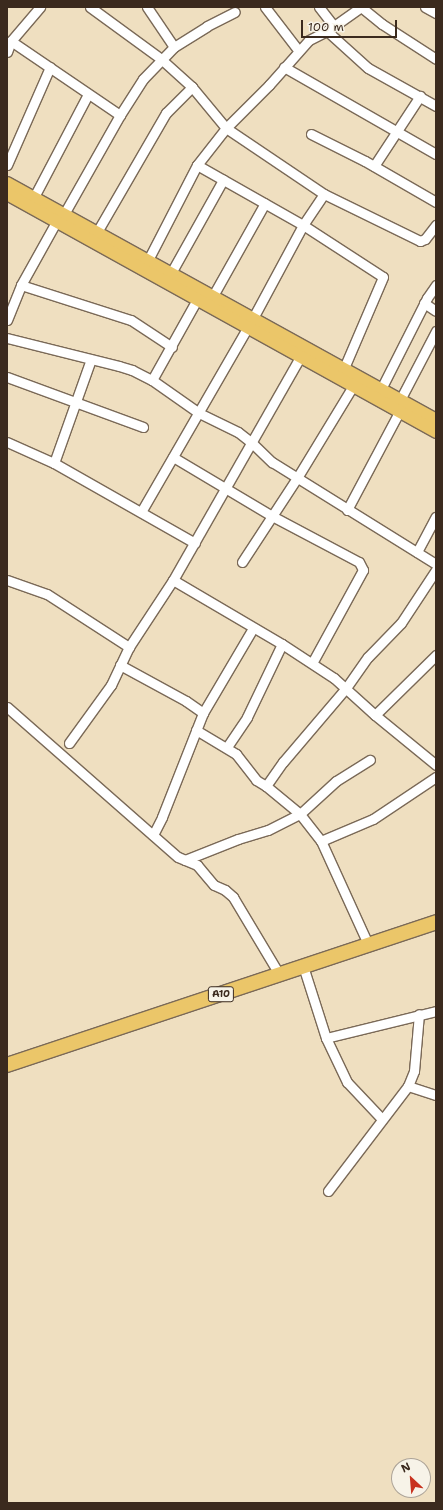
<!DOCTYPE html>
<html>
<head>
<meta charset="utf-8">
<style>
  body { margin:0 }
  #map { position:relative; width:443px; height:1510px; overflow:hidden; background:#efdfc0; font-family:"Shantell Sans",sans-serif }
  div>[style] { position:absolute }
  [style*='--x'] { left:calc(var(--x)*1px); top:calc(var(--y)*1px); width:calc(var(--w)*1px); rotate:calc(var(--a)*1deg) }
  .roads { filter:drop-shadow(1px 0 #7a6957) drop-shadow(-1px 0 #7a6957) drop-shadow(0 1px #7a6957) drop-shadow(0 -1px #7a6957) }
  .minor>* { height:9px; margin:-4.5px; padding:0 4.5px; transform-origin:4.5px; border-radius:4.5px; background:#fff }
  .major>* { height:12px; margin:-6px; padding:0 6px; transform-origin:6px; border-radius:6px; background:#ebc669 }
  .highway>* { height:14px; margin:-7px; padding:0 7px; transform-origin:7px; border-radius:7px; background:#ebc669 }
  span { translate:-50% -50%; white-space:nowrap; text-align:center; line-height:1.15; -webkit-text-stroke:4px #f7f3e8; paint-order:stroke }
  .shield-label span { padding:1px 3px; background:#f7f3e8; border:1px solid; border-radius:3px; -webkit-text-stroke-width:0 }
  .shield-label { font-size:10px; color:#3b2a1e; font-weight:700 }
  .frame { position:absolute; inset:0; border:8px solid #3b2a1e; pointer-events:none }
  .north { position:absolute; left:391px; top:1458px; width:40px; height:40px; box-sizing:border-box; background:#f7f3e8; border:1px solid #aca397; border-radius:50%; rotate:334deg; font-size:11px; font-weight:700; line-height:16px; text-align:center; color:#3b2a1e }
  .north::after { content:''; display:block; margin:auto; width:14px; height:18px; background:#c8321e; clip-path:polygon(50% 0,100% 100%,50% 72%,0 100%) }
  .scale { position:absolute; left:301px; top:20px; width:96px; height:18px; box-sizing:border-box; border:2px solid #3b2a1e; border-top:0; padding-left:5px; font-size:12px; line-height:14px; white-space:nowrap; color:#3b2a1e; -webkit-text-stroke:3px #f7f3e8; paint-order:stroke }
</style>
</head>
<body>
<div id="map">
  <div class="roads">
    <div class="minor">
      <i style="--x:90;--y:7;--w:88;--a:36.2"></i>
      <i style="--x:161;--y:59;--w:42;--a:42.1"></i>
      <i style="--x:192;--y:87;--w:53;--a:50.3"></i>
      <i style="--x:226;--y:128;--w:118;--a:34"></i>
      <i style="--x:324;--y:194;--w:107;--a:26.1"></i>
      <i style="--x:420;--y:241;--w:5;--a:-22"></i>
      <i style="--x:425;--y:239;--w:18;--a:-52"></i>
      <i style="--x:147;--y:7;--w:48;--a:56"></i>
      <i style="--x:265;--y:7;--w:54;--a:52.5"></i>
      <i style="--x:319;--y:7;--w:24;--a:52"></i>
      <i style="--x:361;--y:7;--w:27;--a:39"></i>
      <i style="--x:382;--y:24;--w:64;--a:32.9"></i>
      <i style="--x:425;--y:7;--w:13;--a:29"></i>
      <i style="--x:327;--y:31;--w:55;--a:42.1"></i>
      <i style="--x:368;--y:68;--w:78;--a:29.2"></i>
      <i style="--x:11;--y:41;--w:132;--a:34.2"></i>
      <i style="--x:7;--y:52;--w:12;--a:-70"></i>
      <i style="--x:11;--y:41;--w:45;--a:-49.5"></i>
      <i style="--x:284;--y:67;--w:175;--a:29.8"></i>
      <i style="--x:311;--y:134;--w:60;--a:26.6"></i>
      <i style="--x:365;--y:161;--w:82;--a:30"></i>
      <i style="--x:7;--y:165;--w:107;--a:-66.3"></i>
      <i style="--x:197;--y:165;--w:122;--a:29.5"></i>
      <i style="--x:303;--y:225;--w:95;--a:33"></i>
      <i style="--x:383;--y:277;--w:99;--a:113.2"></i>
      <i style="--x:374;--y:166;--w:84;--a:-56.7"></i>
      <i style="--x:34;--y:197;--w:116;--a:-62.3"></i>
      <i style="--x:64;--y:214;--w:114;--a:-60.5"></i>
      <i style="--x:120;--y:115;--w:43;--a:-57.4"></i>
      <i style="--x:143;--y:79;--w:45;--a:-45.9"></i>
      <i style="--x:174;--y:47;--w:39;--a:-32"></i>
      <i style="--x:207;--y:26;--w:31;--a:-27"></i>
      <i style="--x:97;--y:232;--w:138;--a:-59.9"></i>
      <i style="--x:166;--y:113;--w:37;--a:-45"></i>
      <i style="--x:148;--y:260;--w:107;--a:-62.7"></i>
      <i style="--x:197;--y:165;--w:47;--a:-51.9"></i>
      <i style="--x:226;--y:128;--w:61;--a:-45"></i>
      <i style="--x:269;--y:85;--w:60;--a:-48.4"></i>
      <i style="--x:309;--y:40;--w:20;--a:-27"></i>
      <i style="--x:327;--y:31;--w:42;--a:-35.2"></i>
      <i style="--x:171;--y:273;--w:107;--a:-60.8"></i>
      <i style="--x:21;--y:285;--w:115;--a:17.7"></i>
      <i style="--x:131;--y:320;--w:49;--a:33.4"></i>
      <i style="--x:210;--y:301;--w:112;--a:-60.7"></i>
      <i style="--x:424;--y:303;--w:14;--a:34"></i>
      <i style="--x:253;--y:318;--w:106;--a:-61.7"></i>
      <i style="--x:303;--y:225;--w:37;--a:-56"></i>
      <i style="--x:7;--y:320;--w:38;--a:-68"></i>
      <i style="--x:21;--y:285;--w:72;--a:-60.9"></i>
      <i style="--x:7;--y:338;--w:115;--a:14"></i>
      <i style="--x:119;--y:366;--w:14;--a:17"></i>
      <i style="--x:132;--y:370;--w:22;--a:27"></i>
      <i style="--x:152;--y:380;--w:57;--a:35.1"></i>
      <i style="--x:199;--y:413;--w:43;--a:26"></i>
      <i style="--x:238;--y:432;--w:18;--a:38"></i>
      <i style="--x:252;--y:443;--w:28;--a:44"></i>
      <i style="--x:272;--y:462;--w:193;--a:31.9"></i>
      <i style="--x:7;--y:377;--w:145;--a:20.2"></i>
      <i style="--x:152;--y:380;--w:98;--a:-60.8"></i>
      <i style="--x:381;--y:389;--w:102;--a:-63.2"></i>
      <i style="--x:427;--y:298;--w:16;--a:-55"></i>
      <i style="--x:400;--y:400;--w:78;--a:-62.4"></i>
      <i style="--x:7;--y:442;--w:51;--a:24.1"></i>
      <i style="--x:54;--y:463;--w:162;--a:29.6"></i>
      <i style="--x:173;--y:457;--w:115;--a:30.8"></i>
      <i style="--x:272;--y:516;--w:98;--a:27.9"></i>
      <i style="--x:359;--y:562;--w:9;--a:63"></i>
      <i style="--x:363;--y:570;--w:106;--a:118.7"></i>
      <i style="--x:54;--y:463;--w:110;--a:-70.4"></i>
      <i style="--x:347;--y:510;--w:111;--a:-62"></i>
      <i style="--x:141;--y:512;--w:214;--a:-60"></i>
      <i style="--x:417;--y:552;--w:40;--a:-62"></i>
      <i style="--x:242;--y:562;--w:100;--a:-56.8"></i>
      <i style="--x:297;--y:478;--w:108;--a:-58.7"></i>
      <i style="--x:7;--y:580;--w:42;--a:19.3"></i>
      <i style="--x:47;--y:594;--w:98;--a:32.9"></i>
      <i style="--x:173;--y:580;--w:126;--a:30.4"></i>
      <i style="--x:282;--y:644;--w:62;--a:33.2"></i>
      <i style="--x:334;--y:678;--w:55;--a:42.1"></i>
      <i style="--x:375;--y:715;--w:79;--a:39.3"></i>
      <i style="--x:120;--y:665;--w:75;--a:28.6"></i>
      <i style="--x:186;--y:701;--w:21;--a:35"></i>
      <i style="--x:7;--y:707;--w:227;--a:41.3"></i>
      <i style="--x:178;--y:857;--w:21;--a:23"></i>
      <i style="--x:197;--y:865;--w:26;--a:50"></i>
      <i style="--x:214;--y:885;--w:12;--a:24"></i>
      <i style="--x:225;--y:890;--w:11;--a:41"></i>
      <i style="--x:233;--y:897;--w:90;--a:59.1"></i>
      <i style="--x:375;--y:715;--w:86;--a:-44.5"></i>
      <i style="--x:196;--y:730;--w:47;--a:31"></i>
      <i style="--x:236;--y:754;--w:33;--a:52"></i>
      <i style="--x:256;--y:780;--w:12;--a:31"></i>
      <i style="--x:69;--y:743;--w:72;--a:-54.1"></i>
      <i style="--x:111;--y:685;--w:42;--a:-64.7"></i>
      <i style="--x:129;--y:647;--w:80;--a:-56.7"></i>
      <i style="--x:173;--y:580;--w:257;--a:-60.3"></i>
      <i style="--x:227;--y:747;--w:36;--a:-56"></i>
      <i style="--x:247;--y:717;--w:81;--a:-64.4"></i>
      <i style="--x:153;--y:835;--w:20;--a:-63"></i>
      <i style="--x:162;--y:817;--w:112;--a:-68.5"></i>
      <i style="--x:203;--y:713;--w:99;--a:-59.5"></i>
      <i style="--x:321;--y:841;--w:56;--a:-22.9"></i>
      <i style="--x:373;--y:819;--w:76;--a:-33.7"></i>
      <i style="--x:185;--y:860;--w:57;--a:-21.6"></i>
      <i style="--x:238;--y:839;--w:31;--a:-17"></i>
      <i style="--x:268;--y:830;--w:36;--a:-27"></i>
      <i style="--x:300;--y:814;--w:49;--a:-42.5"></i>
      <i style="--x:336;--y:781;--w:40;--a:-32"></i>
      <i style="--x:368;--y:944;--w:113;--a:-114.5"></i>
      <i style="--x:321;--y:841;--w:34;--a:-128"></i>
      <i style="--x:300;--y:814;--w:44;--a:-140.5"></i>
      <i style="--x:266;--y:786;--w:29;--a:-55"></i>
      <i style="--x:283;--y:762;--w:97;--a:-49.6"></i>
      <i style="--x:346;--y:688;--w:38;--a:-55"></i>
      <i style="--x:368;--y:657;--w:47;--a:-45.9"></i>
      <i style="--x:401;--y:623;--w:64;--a:-56.6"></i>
      <i style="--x:303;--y:966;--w:76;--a:72.3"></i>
      <i style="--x:326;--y:1038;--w:113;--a:-13.8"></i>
      <i style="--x:326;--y:1038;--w:49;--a:64.5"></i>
      <i style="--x:347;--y:1082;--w:51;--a:46.6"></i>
      <i style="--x:408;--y:1086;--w:29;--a:18"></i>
      <i style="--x:328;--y:1191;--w:132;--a:-52.7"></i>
      <i style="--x:408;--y:1086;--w:16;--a:-68"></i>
      <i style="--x:414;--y:1071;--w:57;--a:-85"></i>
    </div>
    <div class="major">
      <i style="--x:7;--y:183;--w:490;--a:28.9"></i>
      <i style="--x:7;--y:194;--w:491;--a:29"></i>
    </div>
    <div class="highway">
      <i style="--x:7;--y:1065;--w:452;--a:-18.4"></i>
    </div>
  </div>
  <div class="shield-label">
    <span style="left:221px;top:994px">A10</span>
  </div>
  <div class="frame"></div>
  <div class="north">N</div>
  <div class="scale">100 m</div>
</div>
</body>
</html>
